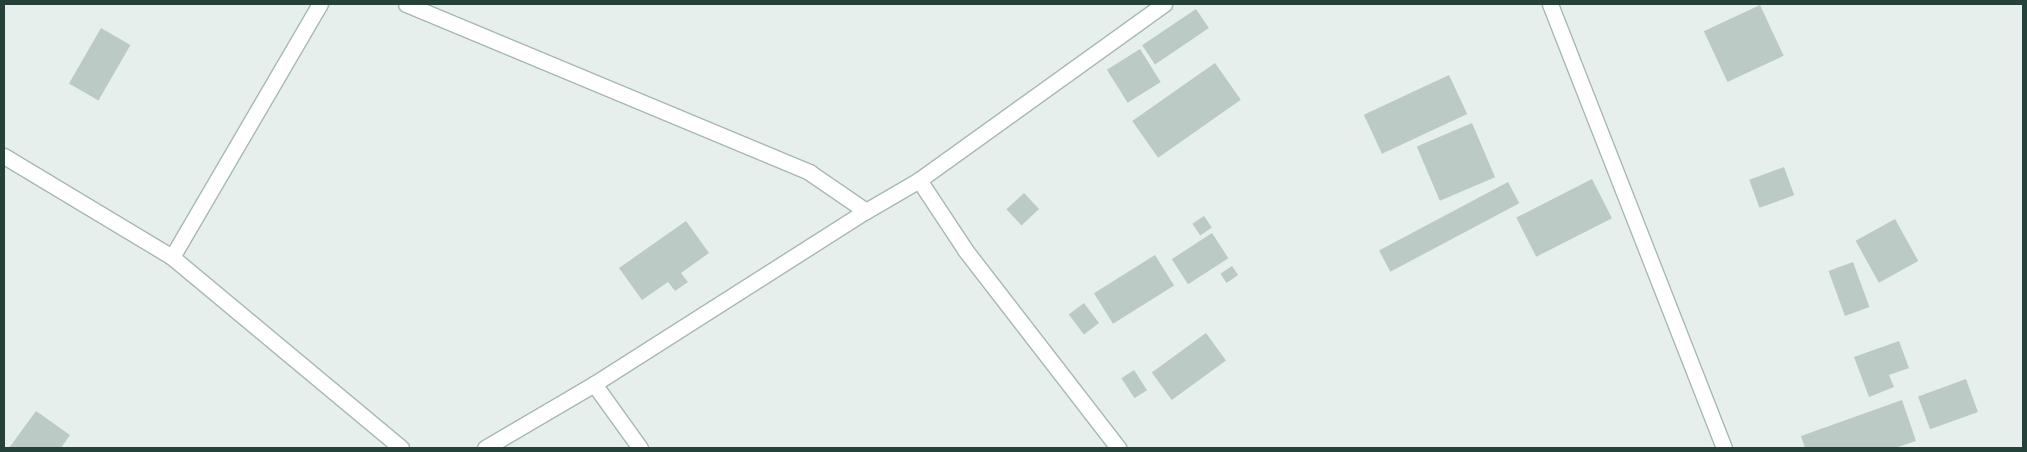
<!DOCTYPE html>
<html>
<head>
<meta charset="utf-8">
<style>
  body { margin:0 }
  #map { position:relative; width:2027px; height:452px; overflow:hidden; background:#e6efeb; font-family:"Golos Text",sans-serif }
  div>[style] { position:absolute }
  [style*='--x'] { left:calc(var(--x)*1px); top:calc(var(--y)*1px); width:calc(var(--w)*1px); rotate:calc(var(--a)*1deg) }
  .building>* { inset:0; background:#bbcac4; transform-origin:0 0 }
  .roads { filter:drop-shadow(1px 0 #a8b8b2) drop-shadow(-1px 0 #a8b8b2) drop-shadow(0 1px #a8b8b2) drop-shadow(0 -1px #a8b8b2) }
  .street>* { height:15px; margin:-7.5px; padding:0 7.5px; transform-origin:7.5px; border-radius:7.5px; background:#fff }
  span { translate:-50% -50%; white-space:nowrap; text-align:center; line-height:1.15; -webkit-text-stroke:5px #f7fbf9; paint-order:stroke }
  .frame { position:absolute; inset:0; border:5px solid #24423a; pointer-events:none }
</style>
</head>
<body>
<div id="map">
  <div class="building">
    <i style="left:1760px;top:5px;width:56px;height:62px;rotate:65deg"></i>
    <i style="left:1196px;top:9px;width:23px;height:65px;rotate:56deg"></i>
    <i style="left:101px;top:28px;width:34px;height:64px;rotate:30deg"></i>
    <i style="left:1140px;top:49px;width:39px;height:39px;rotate:58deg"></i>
    <i style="left:1215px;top:63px;width:45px;height:101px;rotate:55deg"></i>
    <i style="left:1449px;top:75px;width:43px;height:94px;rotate:65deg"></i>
    <i style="left:1472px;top:123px;width:59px;height:60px;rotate:67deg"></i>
    <i style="left:1784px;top:167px;width:30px;height:37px;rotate:70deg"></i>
    <i style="left:1592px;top:179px;width:44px;height:85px;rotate:63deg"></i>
    <i style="left:1508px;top:182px;width:24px;height:146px;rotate:62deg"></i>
    <i style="left:1024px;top:193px;width:22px;height:24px;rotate:47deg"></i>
    <i style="left:1204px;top:216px;width:14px;height:14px;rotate:56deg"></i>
    <i style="left:1895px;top:219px;width:48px;height:45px;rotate:61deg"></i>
    <i style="clip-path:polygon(686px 221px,709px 253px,681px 273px,688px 282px,675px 291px,668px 282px,642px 300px,619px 268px)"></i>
    <i style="left:1212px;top:233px;width:30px;height:48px;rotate:57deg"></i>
    <i style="left:1155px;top:255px;width:36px;height:72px;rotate:58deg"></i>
    <i style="left:1853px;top:262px;width:48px;height:26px;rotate:70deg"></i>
    <i style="left:1232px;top:266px;width:11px;height:14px;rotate:56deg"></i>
    <i style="left:1084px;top:303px;width:25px;height:19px;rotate:53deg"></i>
    <i style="left:1206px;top:333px;width:34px;height:67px;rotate:54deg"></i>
    <i style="clip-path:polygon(1899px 341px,1909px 368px,1889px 375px,1894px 387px,1869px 397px,1854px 357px)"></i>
    <i style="left:1134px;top:370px;width:24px;height:15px;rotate:57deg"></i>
    <i style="left:1966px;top:379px;width:35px;height:51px;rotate:70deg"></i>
    <i style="clip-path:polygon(1902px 400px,1916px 441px,1895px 448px,1805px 448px,1801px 436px)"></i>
    <i style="clip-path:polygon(36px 411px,70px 435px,61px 448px,9px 448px)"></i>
  </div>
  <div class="roads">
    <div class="street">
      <i style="--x:406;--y:4;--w:437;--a:22.6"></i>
      <i style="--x:809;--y:172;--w:69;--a:34.4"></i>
      <i style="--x:1550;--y:4;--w:477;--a:68.6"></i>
      <i style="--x:4;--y:156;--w:196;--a:31"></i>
      <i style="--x:172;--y:257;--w:298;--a:39.8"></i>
      <i style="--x:919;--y:180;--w:85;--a:56.5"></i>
      <i style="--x:966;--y:251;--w:249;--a:52.3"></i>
      <i style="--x:172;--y:257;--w:293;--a:-59.7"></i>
      <i style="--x:594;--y:384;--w:79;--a:54.3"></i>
      <i style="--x:485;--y:448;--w:126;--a:-30.4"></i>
      <i style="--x:594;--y:384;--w:322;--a:-32.5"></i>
      <i style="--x:866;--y:211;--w:61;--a:-30.3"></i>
      <i style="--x:919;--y:180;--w:302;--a:-35.7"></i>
    </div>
  </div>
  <div class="frame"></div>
</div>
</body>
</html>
